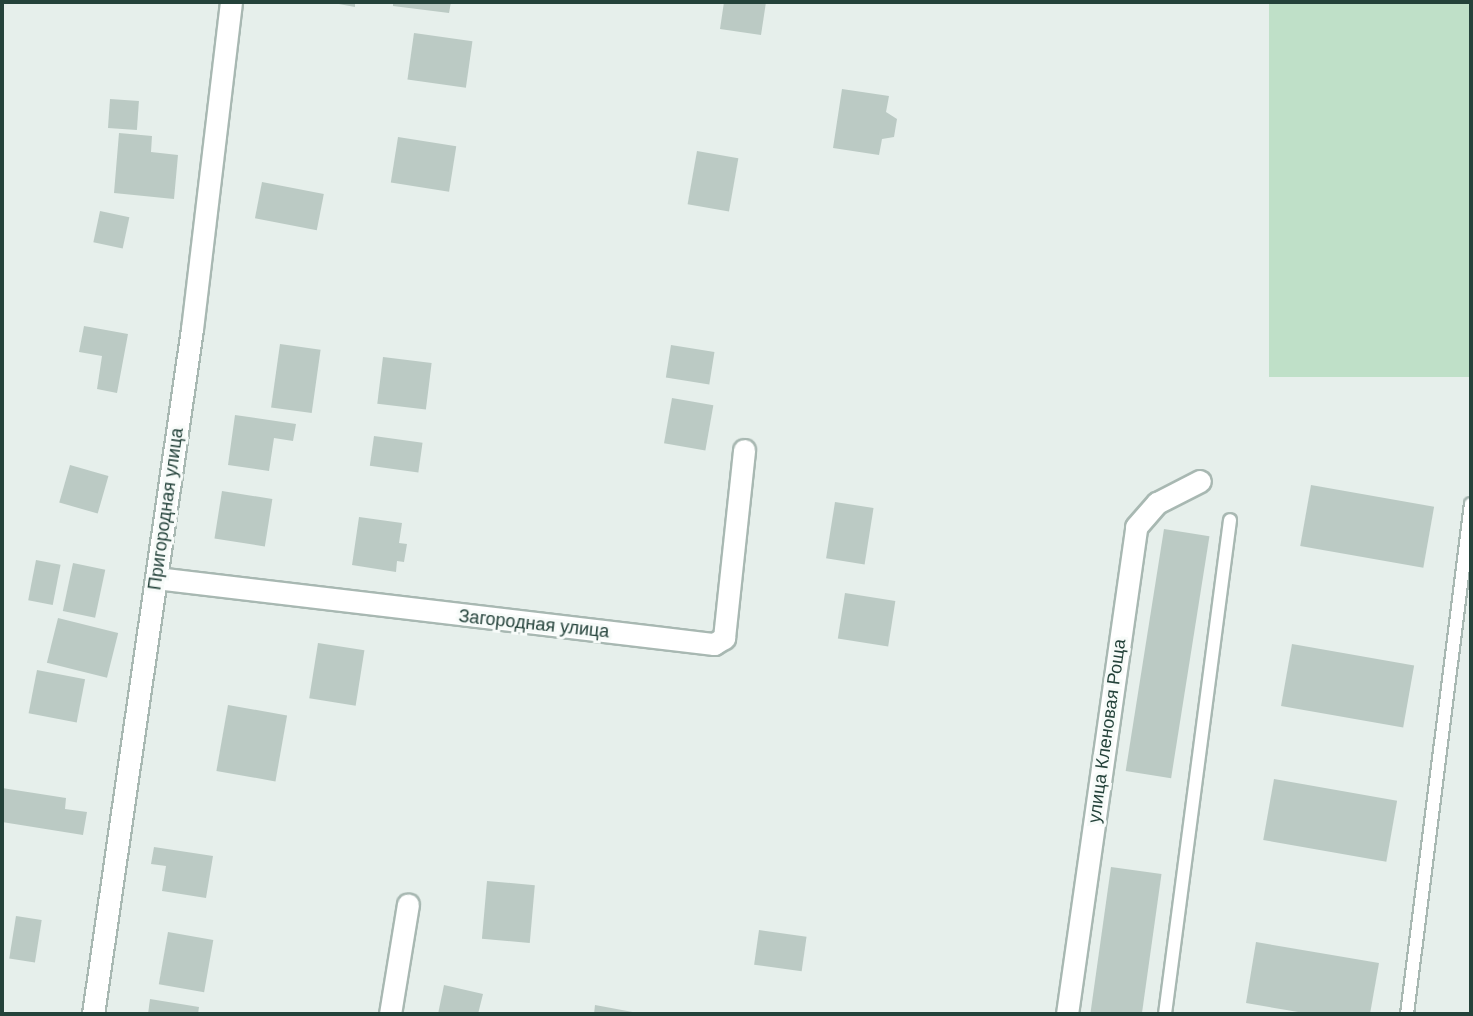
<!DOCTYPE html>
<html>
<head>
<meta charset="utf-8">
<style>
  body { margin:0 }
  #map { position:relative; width:1473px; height:1016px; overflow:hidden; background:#e6efeb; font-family:Arial,sans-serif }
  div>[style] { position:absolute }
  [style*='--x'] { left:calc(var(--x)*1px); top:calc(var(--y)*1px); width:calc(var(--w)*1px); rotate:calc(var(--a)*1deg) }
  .green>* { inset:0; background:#bfe0c8; transform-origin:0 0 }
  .building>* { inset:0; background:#bbcac4; transform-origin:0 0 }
  .roads { filter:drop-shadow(2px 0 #a8b8b2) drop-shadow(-2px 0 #a8b8b2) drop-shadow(0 2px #a8b8b2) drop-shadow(0 -2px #a8b8b2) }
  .lane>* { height:12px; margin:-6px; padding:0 6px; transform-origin:6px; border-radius:6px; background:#fff }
  .street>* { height:21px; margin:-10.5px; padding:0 10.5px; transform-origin:10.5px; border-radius:10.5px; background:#fff }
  span { translate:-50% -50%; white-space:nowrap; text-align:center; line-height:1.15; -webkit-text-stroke:6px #f7fbf9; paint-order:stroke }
  .street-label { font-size:18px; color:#24423a }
  .frame { position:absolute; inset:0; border:4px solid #24423a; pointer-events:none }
</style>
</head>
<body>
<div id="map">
  <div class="green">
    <i style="left:1269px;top:2px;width:202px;height:375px"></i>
  </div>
  <div class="building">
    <i style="clip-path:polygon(328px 2px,355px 2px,355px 7px)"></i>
    <i style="clip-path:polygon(393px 2px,451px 2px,449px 13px,393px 6px)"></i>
    <i style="clip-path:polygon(724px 2px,766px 2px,761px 35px,720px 29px)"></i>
    <i style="left:414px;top:33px;width:59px;height:47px;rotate:8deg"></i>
    <i style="clip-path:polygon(842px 89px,889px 96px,886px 112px,897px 119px,894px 137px,882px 139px,879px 155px,833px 148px)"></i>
    <i style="left:110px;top:99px;width:29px;height:29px;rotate:4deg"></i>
    <i style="clip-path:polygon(119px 133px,152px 136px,151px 152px,178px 155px,174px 199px,114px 193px)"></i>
    <i style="left:398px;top:137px;width:59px;height:46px;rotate:9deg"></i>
    <i style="left:697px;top:151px;width:42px;height:54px;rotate:10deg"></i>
    <i style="left:262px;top:182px;width:63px;height:37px;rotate:11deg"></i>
    <i style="left:100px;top:211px;width:30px;height:32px;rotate:12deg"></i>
    <i style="clip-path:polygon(84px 326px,128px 334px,117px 393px,97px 389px,102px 356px,79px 352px)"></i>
    <i style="left:280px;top:344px;width:41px;height:64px;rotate:8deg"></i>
    <i style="left:671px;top:345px;width:44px;height:33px;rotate:9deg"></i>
    <i style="left:383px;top:357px;width:49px;height:47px;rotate:7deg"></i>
    <i style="left:672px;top:398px;width:42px;height:46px;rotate:10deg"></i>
    <i style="clip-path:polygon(235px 415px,296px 424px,293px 441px,274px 438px,269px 471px,228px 465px)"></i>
    <i style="left:374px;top:436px;width:49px;height:30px;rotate:8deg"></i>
    <i style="left:70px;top:465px;width:40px;height:39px;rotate:16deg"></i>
    <i style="left:1311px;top:485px;width:125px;height:62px;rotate:10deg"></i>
    <i style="left:222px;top:491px;width:51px;height:48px;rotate:9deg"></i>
    <i style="left:835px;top:502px;width:39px;height:57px;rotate:9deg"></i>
    <i style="clip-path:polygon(359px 517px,402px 523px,399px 543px,407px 544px,404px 562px,397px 561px,396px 572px,352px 565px)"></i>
    <i style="left:1164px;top:529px;width:46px;height:245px;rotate:9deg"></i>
    <i style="left:36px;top:560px;width:25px;height:41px;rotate:11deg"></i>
    <i style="left:73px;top:563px;width:33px;height:49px;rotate:12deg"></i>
    <i style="left:845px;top:593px;width:51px;height:46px;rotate:9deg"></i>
    <i style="left:58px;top:618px;width:62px;height:46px;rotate:14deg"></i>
    <i style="left:318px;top:643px;width:47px;height:56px;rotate:9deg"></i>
    <i style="left:1292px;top:644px;width:124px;height:63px;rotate:10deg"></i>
    <i style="left:37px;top:670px;width:49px;height:44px;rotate:11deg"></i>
    <i style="left:228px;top:705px;width:60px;height:67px;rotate:10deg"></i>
    <i style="left:1274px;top:779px;width:125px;height:62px;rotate:10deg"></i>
    <i style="clip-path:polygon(2px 788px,66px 798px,65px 809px,87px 812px,83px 835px,2px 822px)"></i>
    <i style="clip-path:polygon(154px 847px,213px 856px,206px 898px,162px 891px,166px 866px,151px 864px)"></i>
    <i style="left:1111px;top:867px;width:51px;height:148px;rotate:8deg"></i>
    <i style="left:487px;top:881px;width:48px;height:58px;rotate:5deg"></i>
    <i style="left:16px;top:916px;width:26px;height:43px;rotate:9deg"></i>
    <i style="left:759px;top:930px;width:48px;height:35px;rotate:8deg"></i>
    <i style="left:168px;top:932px;width:46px;height:53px;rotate:10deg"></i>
    <i style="clip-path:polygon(1256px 942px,1379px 963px,1370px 1014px,1310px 1014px,1246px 1003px)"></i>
    <i style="clip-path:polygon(444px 985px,483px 994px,478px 1014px,438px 1014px)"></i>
    <i style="clip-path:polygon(150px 999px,199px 1007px,198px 1014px,148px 1014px)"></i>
    <i style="clip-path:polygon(595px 1005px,638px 1013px,638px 1014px,594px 1014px)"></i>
  </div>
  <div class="roads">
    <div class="lane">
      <i style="--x:1165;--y:1014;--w:498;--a:-82.5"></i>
      <i style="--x:1407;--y:1014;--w:514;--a:-82.85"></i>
    </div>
    <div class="street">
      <i style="--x:156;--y:578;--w:562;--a:6.75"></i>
      <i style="--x:714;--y:644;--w:12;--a:-31"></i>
      <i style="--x:724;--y:638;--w:189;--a:-83.9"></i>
      <i style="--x:93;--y:1014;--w:692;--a:-81.78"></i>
      <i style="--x:192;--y:329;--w:329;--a:-83.2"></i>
      <i style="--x:390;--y:1014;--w:111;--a:-80.7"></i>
      <i style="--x:1067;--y:1014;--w:492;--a:-81.9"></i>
      <i style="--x:1136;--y:527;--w:32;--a:-49"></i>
      <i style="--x:1157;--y:503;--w:48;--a:-27.1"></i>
    </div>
  </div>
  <div class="street-label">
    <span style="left:166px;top:509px;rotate:-82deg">Пригородная улица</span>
    <span style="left:534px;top:624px;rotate:6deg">Загородная улица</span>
    <span style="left:1107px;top:731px;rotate:-82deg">улица Кленовая Роща</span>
  </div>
  <div class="frame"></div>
</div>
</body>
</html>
